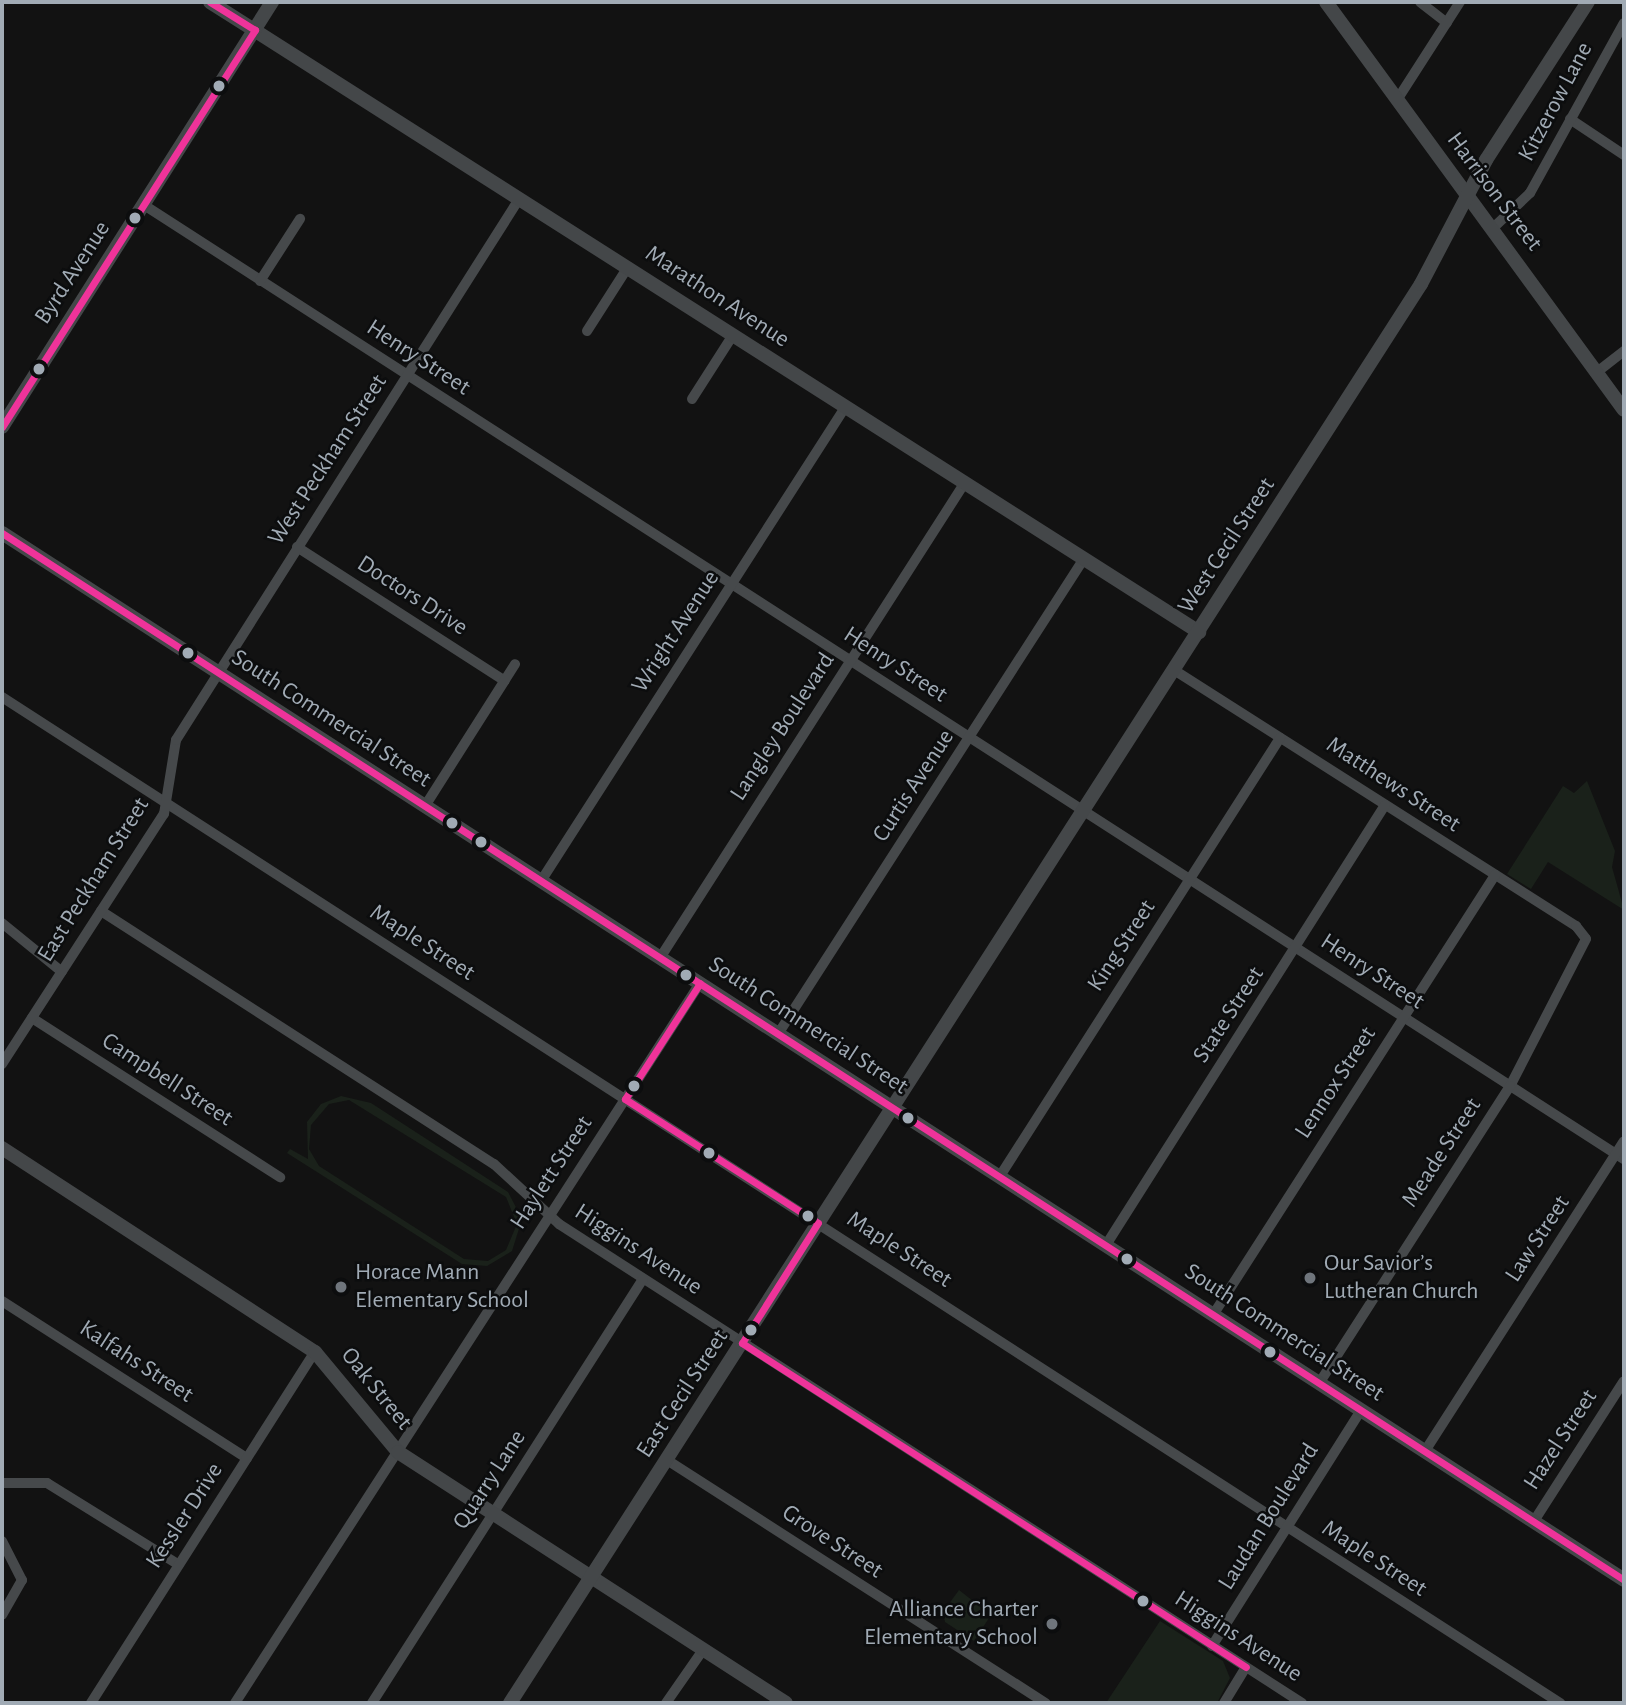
<!DOCTYPE html>
<html>
<head>
<meta charset="utf-8">
<style>
  body { margin:0 }
  #map { position:relative; width:1626px; height:1705px; overflow:hidden; background:#121212; font-family:"Alegreya Sans",sans-serif }
  div>[style] { position:absolute }
  [style*='--x'] { left:calc(var(--x)*1px); top:calc(var(--y)*1px); width:calc(var(--w)*1px); rotate:calc(var(--a)*1deg) }
  .green>* { inset:0; background:#1a211a }
  .street>* { height:10px; margin:-5px; padding:0 5px; transform-origin:5px; border-radius:5px; background:#46494b }
  .secondary>* { height:14px; margin:-7px; padding:0 7px; transform-origin:7px; border-radius:7px; background:#444749 }
  .secondary-bridge>* { height:14px; margin:-7px; padding:0 7px; transform-origin:7px; border-radius:7px; background:#444749 }
  .bus-1>* { height:7px; margin:-3.5px; padding:0 3.5px; transform-origin:3.5px; border-radius:3.5px; background:#ef339a }
  .dots>* { width:19px; height:19px; translate:-50% -50%; box-sizing:border-box; border:4px solid #0c0d0e; border-radius:50% }
  span { translate:-50% -50%; white-space:nowrap; text-align:center; line-height:1.15; -webkit-text-stroke:5px #0c0d0e; paint-order:stroke }
  .street-label { font-size:24px; color:#a1abb5 }
  .poi-label { font-size:24px; color:#a1abb5 }
  .left { translate:0 -50%; text-align:left }
  .right { translate:-100% -50%; text-align:right }
  .frame { position:absolute; inset:0; border:4px solid #a1abb5; pointer-events:none }
</style>
</head>
<body>
<div id="map">
  <div class="green">
    <i style="clip-path:polygon(1587px 781px,1615px 851px,1612px 867px,1624px 910px,1548px 862px,1531px 889px,1507px 874px,1563px 786px,1574px 793px)"></i>
    <i style="clip-path:polygon(evenodd,341px 1096px,371px 1103px,508px 1192px,522px 1219px,512px 1251px,487px 1266px,462px 1264px,287px 1153px,290px 1149px,308px 1159px,307px 1122px,321px 1104px,341px 1096px,349px 1100px,506px 1197px,517px 1224px,506px 1250px,488px 1261px,464px 1259px,319px 1166px,309px 1149px,311px 1125px,329px 1104px,349px 1100px)"></i>
    <i style="clip-path:polygon(959px 1590px,991px 1615px,974px 1641px,945px 1622px,943px 1612px)"></i>
    <i style="clip-path:polygon(1160px 1621px,1223px 1661px,1230px 1678px,1217px 1703px,1106px 1703px)"></i>
  </div>
  <div class="street">
    <i style="--x:1420;--y:2;--w:34;--a:38"></i>
    <i style="--x:1397;--y:100;--w:117;--a:-57.3"></i>
    <i style="--x:1570;--y:119;--w:65;--a:33.7"></i>
    <i style="--x:144;--y:205;--w:1761;--a:32.81"></i>
    <i style="--x:1493;--y:228;--w:51;--a:-43.4"></i>
    <i style="--x:1530;--y:193;--w:194;--a:-61.1"></i>
    <i style="--x:260;--y:281;--w:74;--a:-57.2"></i>
    <i style="--x:587;--y:331;--w:76;--a:-57.4"></i>
    <i style="--x:1597;--y:372;--w:34;--a:-38"></i>
    <i style="--x:692;--y:399;--w:76;--a:-57.4"></i>
    <i style="--x:297;--y:547;--w:247;--a:32.8"></i>
    <i style="--x:1174;--y:670;--w:477;--a:32.5"></i>
    <i style="--x:1576;--y:926;--w:16;--a:52"></i>
    <i style="--x:1586;--y:939;--w:165;--a:117.3"></i>
    <i style="--x:1510;--y:1086;--w:353;--a:122.7"></i>
    <i style="--x:2;--y:697;--w:1855;--a:32.85"></i>
    <i style="--x:425;--y:806;--w:168;--a:-57.6"></i>
    <i style="--x:541;--y:881;--w:564;--a:-57.3"></i>
    <i style="--x:101;--y:911;--w:467;--a:32.8"></i>
    <i style="--x:494;--y:1164;--w:88;--a:42.7"></i>
    <i style="--x:559;--y:1224;--w:884;--a:32.81"></i>
    <i style="--x:2;--y:923;--w:77;--a:39.2"></i>
    <i style="--x:660;--y:958;--w:563;--a:-57.33"></i>
    <i style="--x:32;--y:1018;--w:295;--a:32.7"></i>
    <i style="--x:778;--y:1034;--w:564;--a:-57.24"></i>
    <i style="--x:2;--y:1064;--w:298;--a:-57.1"></i>
    <i style="--x:164;--y:814;--w:75;--a:-80.8"></i>
    <i style="--x:176;--y:740;--w:641;--a:-57.62"></i>
    <i style="--x:1000;--y:1176;--w:520;--a:-57.41"></i>
    <i style="--x:1106;--y:1245;--w:521;--a:-57.62"></i>
    <i style="--x:2;--y:1301;--w:291;--a:32.7"></i>
    <i style="--x:1213;--y:1315;--w:523;--a:-57.34"></i>
    <i style="--x:1425;--y:1451;--w:368;--a:-57.3"></i>
    <i style="--x:667;--y:1460;--w:450;--a:32.7"></i>
    <i style="--x:2;--y:1483;--w:45;--a:0"></i>
    <i style="--x:47;--y:1483;--w:155;--a:31.8"></i>
    <i style="--x:1534;--y:1521;--w:166;--a:-57.3"></i>
    <i style="--x:2;--y:1541;--w:44;--a:62.9"></i>
    <i style="--x:22;--y:1580;--w:40;--a:119.7"></i>
    <i style="--x:1212;--y:1646;--w:279;--a:-57.7"></i>
    <i style="--x:91;--y:1703;--w:416;--a:-57.5"></i>
    <i style="--x:235;--y:1703;--w:857;--a:-57.14"></i>
    <i style="--x:372;--y:1703;--w:503;--a:-57.42"></i>
    <i style="--x:666;--y:1703;--w:65;--a:-55.1"></i>
    <i style="--x:1224;--y:1703;--w:42;--a:-58.6"></i>
  </div>
  <div class="secondary">
    <i style="--x:210;--y:2;--w:1173;--a:32.5"></i>
    <i style="--x:1326;--y:2;--w:505;--a:53.86"></i>
    <i style="--x:1486;--y:160;--w:188;--a:-57.2"></i>
    <i style="--x:2;--y:427;--w:504;--a:-57.57"></i>
    <i style="--x:2;--y:533;--w:1931;--a:32.84"></i>
    <i style="--x:2;--y:1148;--w:374;--a:33.1"></i>
    <i style="--x:315;--y:1352;--w:130;--a:50.3"></i>
    <i style="--x:398;--y:1452;--w:462;--a:32.9"></i>
    <i style="--x:510;--y:1703;--w:1686;--a:-57.3"></i>
  </div>
  <div class="secondary-bridge">
    <i style="--x:1421;--y:284;--w:140;--a:-62.3"></i>
  </div>
  <div class="bus-1">
    <i style="--x:210;--y:2;--w:53;--a:31.9"></i>
    <i style="--x:2;--y:427;--w:471;--a:-57.5"></i>
    <i style="--x:2;--y:533;--w:1931;--a:32.84"></i>
    <i style="--x:625;--y:1099;--w:229;--a:32.7"></i>
    <i style="--x:625;--y:1099;--w:138;--a:-57.1"></i>
    <i style="--x:742;--y:1343;--w:599;--a:32.74"></i>
    <i style="--x:742;--y:1343;--w:142;--a:-57.7"></i>
  </div>
  <div class="dots">
    <i style="left:219px;top:86px;background:#a1abb5"></i>
    <i style="left:135px;top:218px;background:#a1abb5"></i>
    <i style="left:39px;top:369px;background:#a1abb5"></i>
    <i style="left:188px;top:653px;background:#a1abb5"></i>
    <i style="left:452px;top:823px;background:#a1abb5"></i>
    <i style="left:481px;top:842px;background:#a1abb5"></i>
    <i style="left:686px;top:975px;background:#a1abb5"></i>
    <i style="left:634px;top:1086px;background:#a1abb5"></i>
    <i style="left:908px;top:1118px;background:#a1abb5"></i>
    <i style="left:709px;top:1153px;background:#a1abb5"></i>
    <i style="left:808px;top:1216px;background:#a1abb5"></i>
    <i style="left:1127px;top:1259px;background:#a1abb5"></i>
    <i style="left:1310px;top:1278px;background:#6f757c"></i>
    <i style="left:341px;top:1287px;background:#6f757c"></i>
    <i style="left:751px;top:1330px;background:#a1abb5"></i>
    <i style="left:1270px;top:1352px;background:#a1abb5"></i>
    <i style="left:1143px;top:1601px;background:#a1abb5"></i>
    <i style="left:1052px;top:1624px;background:#6f757c"></i>
  </div>
  <div class="street-label">
    <span style="left:1556px;top:102px;rotate:-62deg">Kitzerow Lane</span>
    <span style="left:1494px;top:192px;rotate:53deg">Harrison Street</span>
    <span style="left:73px;top:273px;rotate:-57deg">Byrd Avenue</span>
    <span style="left:717px;top:297px;rotate:33deg">Marathon Avenue</span>
    <span style="left:418px;top:358px;rotate:33deg">Henry Street</span>
    <span style="left:328px;top:460px;rotate:-57deg">West Peckham Street</span>
    <span style="left:1227px;top:546px;rotate:-57deg">West Cecil Street</span>
    <span style="left:412px;top:596px;rotate:33deg">Doctors Drive</span>
    <span style="left:676px;top:632px;rotate:-57deg">Wright Avenue</span>
    <span style="left:895px;top:665px;rotate:33deg">Henry Street</span>
    <span style="left:331px;top:719px;rotate:33deg">South Commercial Street</span>
    <span style="left:783px;top:727px;rotate:-57deg">Langley Boulevard</span>
    <span style="left:1393px;top:785px;rotate:33deg">Matthews Street</span>
    <span style="left:914px;top:786px;rotate:-57deg">Curtis Avenue</span>
    <span style="left:94px;top:880px;rotate:-58deg">East Peckham Street</span>
    <span style="left:422px;top:943px;rotate:33deg">Maple Street</span>
    <span style="left:1122px;top:946px;rotate:-57deg">King Street</span>
    <span style="left:1372px;top:972px;rotate:33deg">Henry Street</span>
    <span style="left:1229px;top:1015px;rotate:-57deg">State Street</span>
    <span style="left:808px;top:1026px;rotate:33deg">South Commercial Street</span>
    <span style="left:167px;top:1080px;rotate:33deg">Campbell Street</span>
    <span style="left:1336px;top:1083px;rotate:-57deg">Lennox Street</span>
    <span style="left:1442px;top:1153px;rotate:-57deg">Meade Street</span>
    <span style="left:552px;top:1173px;rotate:-57deg">Haylett Street</span>
    <span style="left:1538px;top:1239px;rotate:-57deg">Law Street</span>
    <span style="left:638px;top:1250px;rotate:33deg">Higgins Avenue</span>
    <span style="left:899px;top:1250px;rotate:33deg">Maple Street</span>
    <span style="left:1284px;top:1333px;rotate:33deg">South Commercial Street</span>
    <span style="left:136px;top:1362px;rotate:33deg">Kalfahs Street</span>
    <span style="left:376px;top:1389px;rotate:51deg">Oak Street</span>
    <span style="left:683px;top:1394px;rotate:-57deg">East Cecil Street</span>
    <span style="left:1561px;top:1440px;rotate:-57deg">Hazel Street</span>
    <span style="left:490px;top:1480px;rotate:-57deg">Quarry Lane</span>
    <span style="left:185px;top:1516px;rotate:-57deg">Kessler Drive</span>
    <span style="left:1269px;top:1517px;rotate:-58deg">Laudan Boulevard</span>
    <span style="left:832px;top:1542px;rotate:33deg">Grove Street</span>
    <span style="left:1374px;top:1559px;rotate:33deg">Maple Street</span>
    <span style="left:1238px;top:1637px;rotate:33deg">Higgins Avenue</span>
  </div>
  <div class="poi-label">
    <span class="left" style="left:1324px;top:1278px">Our Savior’s<br>Lutheran Church</span>
    <span class="left" style="left:355px;top:1287px">Horace Mann<br>Elementary School</span>
    <span class="right" style="left:1038px;top:1624px">Alliance Charter<br>Elementary School</span>
  </div>
  <div class="frame"></div>
</div>
</body>
</html>
